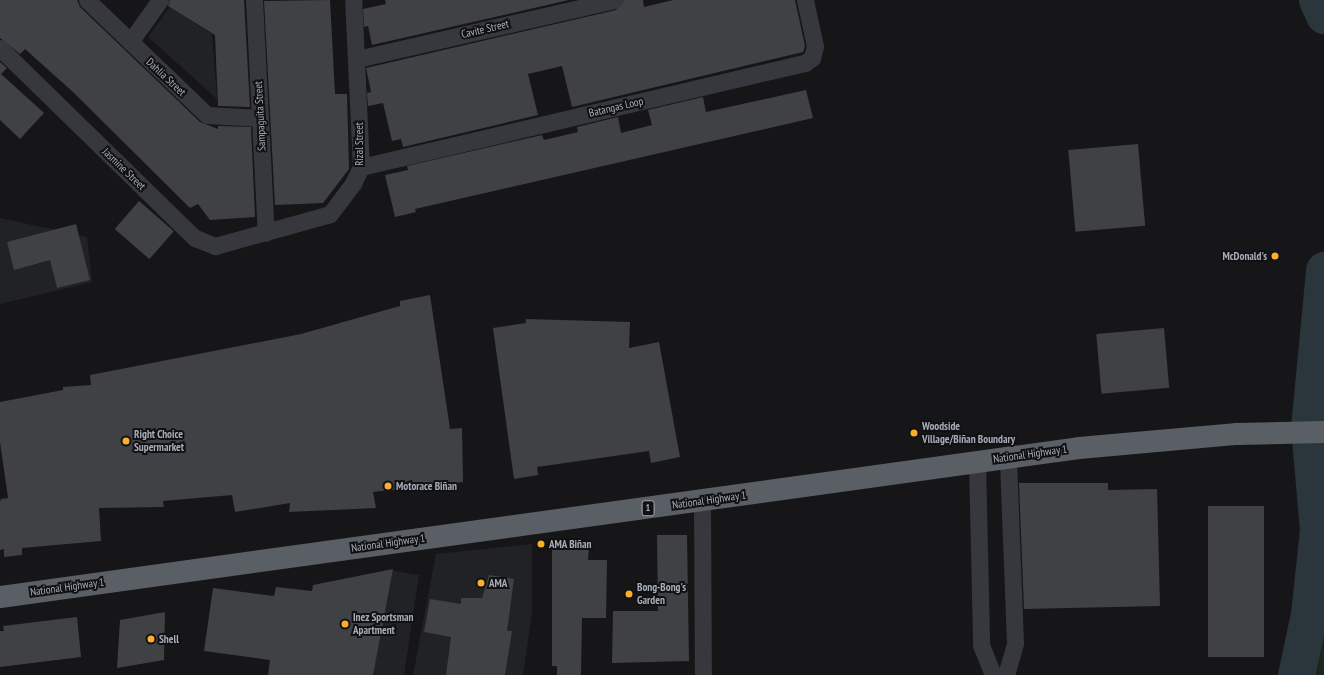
<!DOCTYPE html>
<html>
<head>
<meta charset="utf-8">
<style>
  body { margin:0 }
  #map { position:relative; width:1324px; height:675px; overflow:hidden; background:#161618; font-family:"PT Sans Narrow",sans-serif }
  div>[style] { position:absolute }
  [style*='--x'] { left:calc(var(--x)*1px); top:calc(var(--y)*1px); width:calc(var(--w)*1px); rotate:calc(var(--a)*1deg) }
  .built>* { inset:0; background:#212225 }
  .green>* { inset:0; background:#1d261e }
  .river>* { height:37px; margin:-18.5px; padding:0 18.5px; transform-origin:18.5px; border-radius:18.5px; background:#2b353c }
  .building>* { inset:0; background:#3f4145; transform-origin:0 0 }
  .minor>* { height:17px; margin:-8.5px; padding:0 8.5px; transform-origin:8.5px; border-radius:8.5px; background:#36383d }
  .trunk>* { height:22px; margin:-11px; padding:0 11px; transform-origin:11px; border-radius:11px; background:#5a5e65 }
  .dots>* { width:11px; height:11px; translate:-50% -50%; box-sizing:border-box; border:2px solid #111113; border-radius:50% }
  span { translate:-50% -50%; white-space:nowrap; text-align:center; line-height:1.15; -webkit-text-stroke:4px #111113; paint-order:stroke }
  .shield-label span { padding:1px 3px; background:#111113; border:1px solid; border-radius:3px; -webkit-text-stroke-width:0 }
  .shield-label { font-size:10px; color:#a7adb8; font-weight:700 }
  .street-label { font-size:11px; color:#a7adb8 }
  .poi-label { font-size:11px; color:#a7adb8; font-weight:700 }
  .right { translate:-100% -50%; text-align:right }
  .left { translate:0 -50%; text-align:left }
</style>
</head>
<body>
<div id="map">
  <div class="built">
    <i style="clip-path:polygon(170px 7px,212px 34px,217px 99px,148px 37px)"></i>
    <i style="clip-path:polygon(0 218px,87px 237px,92px 282px,0 304px)"></i>
    <i style="clip-path:polygon(532px 544px,532px 612px,523px 675px,413px 675px,436px 554px)"></i>
    <i style="clip-path:polygon(389px 570px,419px 575px,404px 675px,361px 675px)"></i>
  </div>
  <div class="green">
    <i style="clip-path:polygon(1324px 596px,1324px 675px,1310px 675px,1311px 662px)"></i>
  </div>
  <div class="river">
    <i style="--x:1317;--y:0;--w:17;--a:65"></i>
    <i style="--x:1296;--y:675;--w:62;--a:-78"></i>
    <i style="--x:1309;--y:614;--w:84;--a:-83.9"></i>
    <i style="--x:1318;--y:530;--w:103;--a:-95"></i>
    <i style="--x:1309;--y:427;--w:158;--a:-84.5"></i>
  </div>
  <div class="building">
    <i style="clip-path:polygon(0 0,77px 0,80px 7px,200px 122px,218px 129px,218px 126px,251px 127px,255px 217px,210px 220px,198px 204px,190px 208px,73px 92px,25px 49px,20px 54px,0 38px)"></i>
    <i style="clip-path:polygon(170px 0,244px 0,250px 107px,218px 106px,215px 35px,168px 6px)"></i>
    <i style="clip-path:polygon(330px 0,335px 94px,347px 94px,349px 169px,323px 203px,275px 205px,264px 1px)"></i>
    <i style="clip-path:polygon(385px 0,569px 0,372px 45px,368px 26px,364px 27px,363px 9px,386px 4px)"></i>
    <i style="clip-path:polygon(624px 0,643px 0,644px 7px,673px 0,795px 0,805px 46px,803px 52px,572px 107px,562px 66px,528px 74px,538px 115px,403px 147px,401px 139px,392px 141px,383px 103px,368px 106px,367px 93px,371px 92px,366px 68px,616px 10px)"></i>
    <i style="clip-path:polygon(0 62px,7px 68px,1px 74px,44px 113px,20px 139px,0 120px)"></i>
    <i style="clip-path:polygon(806px 90px,813px 118px,415px 209px,416px 212px,395px 217px,385px 175px,408px 170px,407px 166px,542px 135px,544px 140px,578px 132px,577px 127px,618px 117px,621px 133px,652px 125px,648px 110px,703px 97px,706px 112px)"></i>
    <i style="left:1138px;top:144px;width:82px;height:70px;rotate:85deg"></i>
    <i style="left:139px;top:201px;width:46px;height:37px;rotate:41deg"></i>
    <i style="clip-path:polygon(76px 224px,90px 280px,57px 288px,50px 260px,14px 270px,7px 242px)"></i>
    <i style="clip-path:polygon(430px 295px,450px 429px,462px 428px,463px 482px,373px 492px,376px 508px,289px 512px,290px 503px,235px 512px,232px 495px,163px 501px,164px 507px,99px 508px,101px 541px,22px 548px,22px 555px,4px 557px,4px 549px,0 550px,0 502px,1px 499px,8px 498px,0 442px,0 402px,63px 390px,63px 387px,91px 385px,90px 375px,301px 334px,400px 306px,400px 301px)"></i>
    <i style="clip-path:polygon(526px 319px,630px 322px,629px 348px,659px 342px,680px 457px,651px 463px,649px 451px,537px 467px,538px 475px,514px 479px,493px 328px,526px 323px)"></i>
    <i style="left:1164px;top:328px;width:60px;height:68px;rotate:85deg"></i>
    <i style="clip-path:polygon(1019px 483px,1108px 483px,1108px 490px,1157px 489px,1160px 606px,1024px 609px)"></i>
    <i style="left:1208px;top:506px;width:56px;height:151px"></i>
    <i style="clip-path:polygon(657px 535px,687px 535px,689px 661px,612px 663px,613px 611px,658px 611px)"></i>
    <i style="clip-path:polygon(552px 547px,589px 547px,588px 560px,607px 560px,606px 618px,582px 618px,581px 675px,557px 675px,557px 666px,552px 666px)"></i>
    <i style="clip-path:polygon(393px 569px,373px 675px,268px 675px,270px 660px,204px 651px,213px 588px,274px 596px,276px 587px,312px 591px,313px 585px)"></i>
    <i style="clip-path:polygon(489px 575px,514px 579px,507px 631px,512px 631px,505px 675px,446px 675px,451px 637px,424px 632px,430px 599px,461px 604px,461px 598px,482px 598px)"></i>
    <i style="clip-path:polygon(165px 612px,164px 660px,117px 668px,120px 620px)"></i>
    <i style="clip-path:polygon(77px 617px,81px 657px,0 667px,0 631px,4px 631px,3px 626px)"></i>
  </div>
  <div class="minor">
    <i style="--x:87;--y:0;--w:166;--a:43.8"></i>
    <i style="--x:207;--y:115;--w:53;--a:3.2"></i>
    <i style="--x:254;--y:0;--w:233;--a:87.1"></i>
    <i style="--x:130;--y:42;--w:52;--a:-54.5"></i>
    <i style="--x:0;--y:48;--w:272;--a:44.3"></i>
    <i style="--x:195;--y:238;--w:22;--a:22"></i>
    <i style="--x:215;--y:246;--w:119;--a:-15.5"></i>
    <i style="--x:330;--y:214;--w:39;--a:-53"></i>
    <i style="--x:353;--y:183;--w:18;--a:-63"></i>
    <i style="--x:361;--y:167;--w:167;--a:-92.7"></i>
    <i style="--x:357;--y:59;--w:264;--a:-12.9"></i>
    <i style="--x:361;--y:167;--w:456;--a:-13.2"></i>
    <i style="--x:805;--y:63;--w:9;--a:-36"></i>
    <i style="--x:812;--y:58;--w:12;--a:-76"></i>
    <i style="--x:815;--y:46;--w:47;--a:-102.3"></i>
    <i style="--x:977;--y:462;--w:183;--a:88.7"></i>
    <i style="--x:981;--y:645;--w:32;--a:68"></i>
    <i style="--x:702;--y:501;--w:174;--a:89.7"></i>
    <i style="--x:1006;--y:675;--w:33;--a:-74"></i>
    <i style="--x:1015;--y:643;--w:186;--a:-92.2"></i>
  </div>
  <div class="trunk">
    <i style="--x:0;--y:597;--w:1089;--a:-7.86"></i>
    <i style="--x:1079;--y:448;--w:159;--a:-5.1"></i>
    <i style="--x:1237;--y:434;--w:87;--a:-1.3"></i>
  </div>
  <div class="dots">
    <i style="left:1275px;top:256px;background:#fbae2a"></i>
    <i style="left:914px;top:433px;background:#fbae2a"></i>
    <i style="left:126px;top:441px;background:#fbae2a"></i>
    <i style="left:388px;top:486px;background:#fbae2a"></i>
    <i style="left:541px;top:544px;background:#fbae2a"></i>
    <i style="left:481px;top:583px;background:#fbae2a"></i>
    <i style="left:629px;top:594px;background:#fbae2a"></i>
    <i style="left:345px;top:624px;background:#fbae2a"></i>
    <i style="left:151px;top:639px;background:#fbae2a"></i>
  </div>
  <div class="shield-label">
    <span style="left:648px;top:508px">1</span>
  </div>
  <div class="street-label">
    <span style="left:485px;top:29px;rotate:-13deg">Cavite Street</span>
    <span style="left:166px;top:77px;rotate:43deg">Dahlia Street</span>
    <span style="left:616px;top:107px;rotate:-13deg">Batangas Loop</span>
    <span style="left:260px;top:116px;rotate:-93deg">Sampaguita Street</span>
    <span style="left:359px;top:144px;rotate:-90deg">Rizal Street</span>
    <span style="left:124px;top:169px;rotate:44deg">Jasmine Street</span>
    <span style="left:1030px;top:454px;rotate:-8deg">National Highway 1</span>
    <span style="left:709px;top:500px;rotate:-8deg">National Highway 1</span>
    <span style="left:388px;top:543px;rotate:-8deg">National Highway 1</span>
    <span style="left:67px;top:587px;rotate:-8deg">National Highway 1</span>
  </div>
  <div class="poi-label">
    <span class="right" style="left:1267px;top:256px">McDonald's</span>
    <span class="left" style="left:922px;top:433px">Woodside<br>Village/Biñan Boundary</span>
    <span class="left" style="left:134px;top:441px">Right Choice<br>Supermarket</span>
    <span class="left" style="left:396px;top:486px">Motorace Biñan</span>
    <span class="left" style="left:549px;top:544px">AMA Biñan</span>
    <span class="left" style="left:489px;top:583px">AMA</span>
    <span class="left" style="left:637px;top:594px">Bong-Bong's<br>Garden</span>
    <span class="left" style="left:353px;top:624px">Inez Sportsman<br>Apartment</span>
    <span class="left" style="left:159px;top:639px">Shell</span>
  </div>
</div>
</body>
</html>
